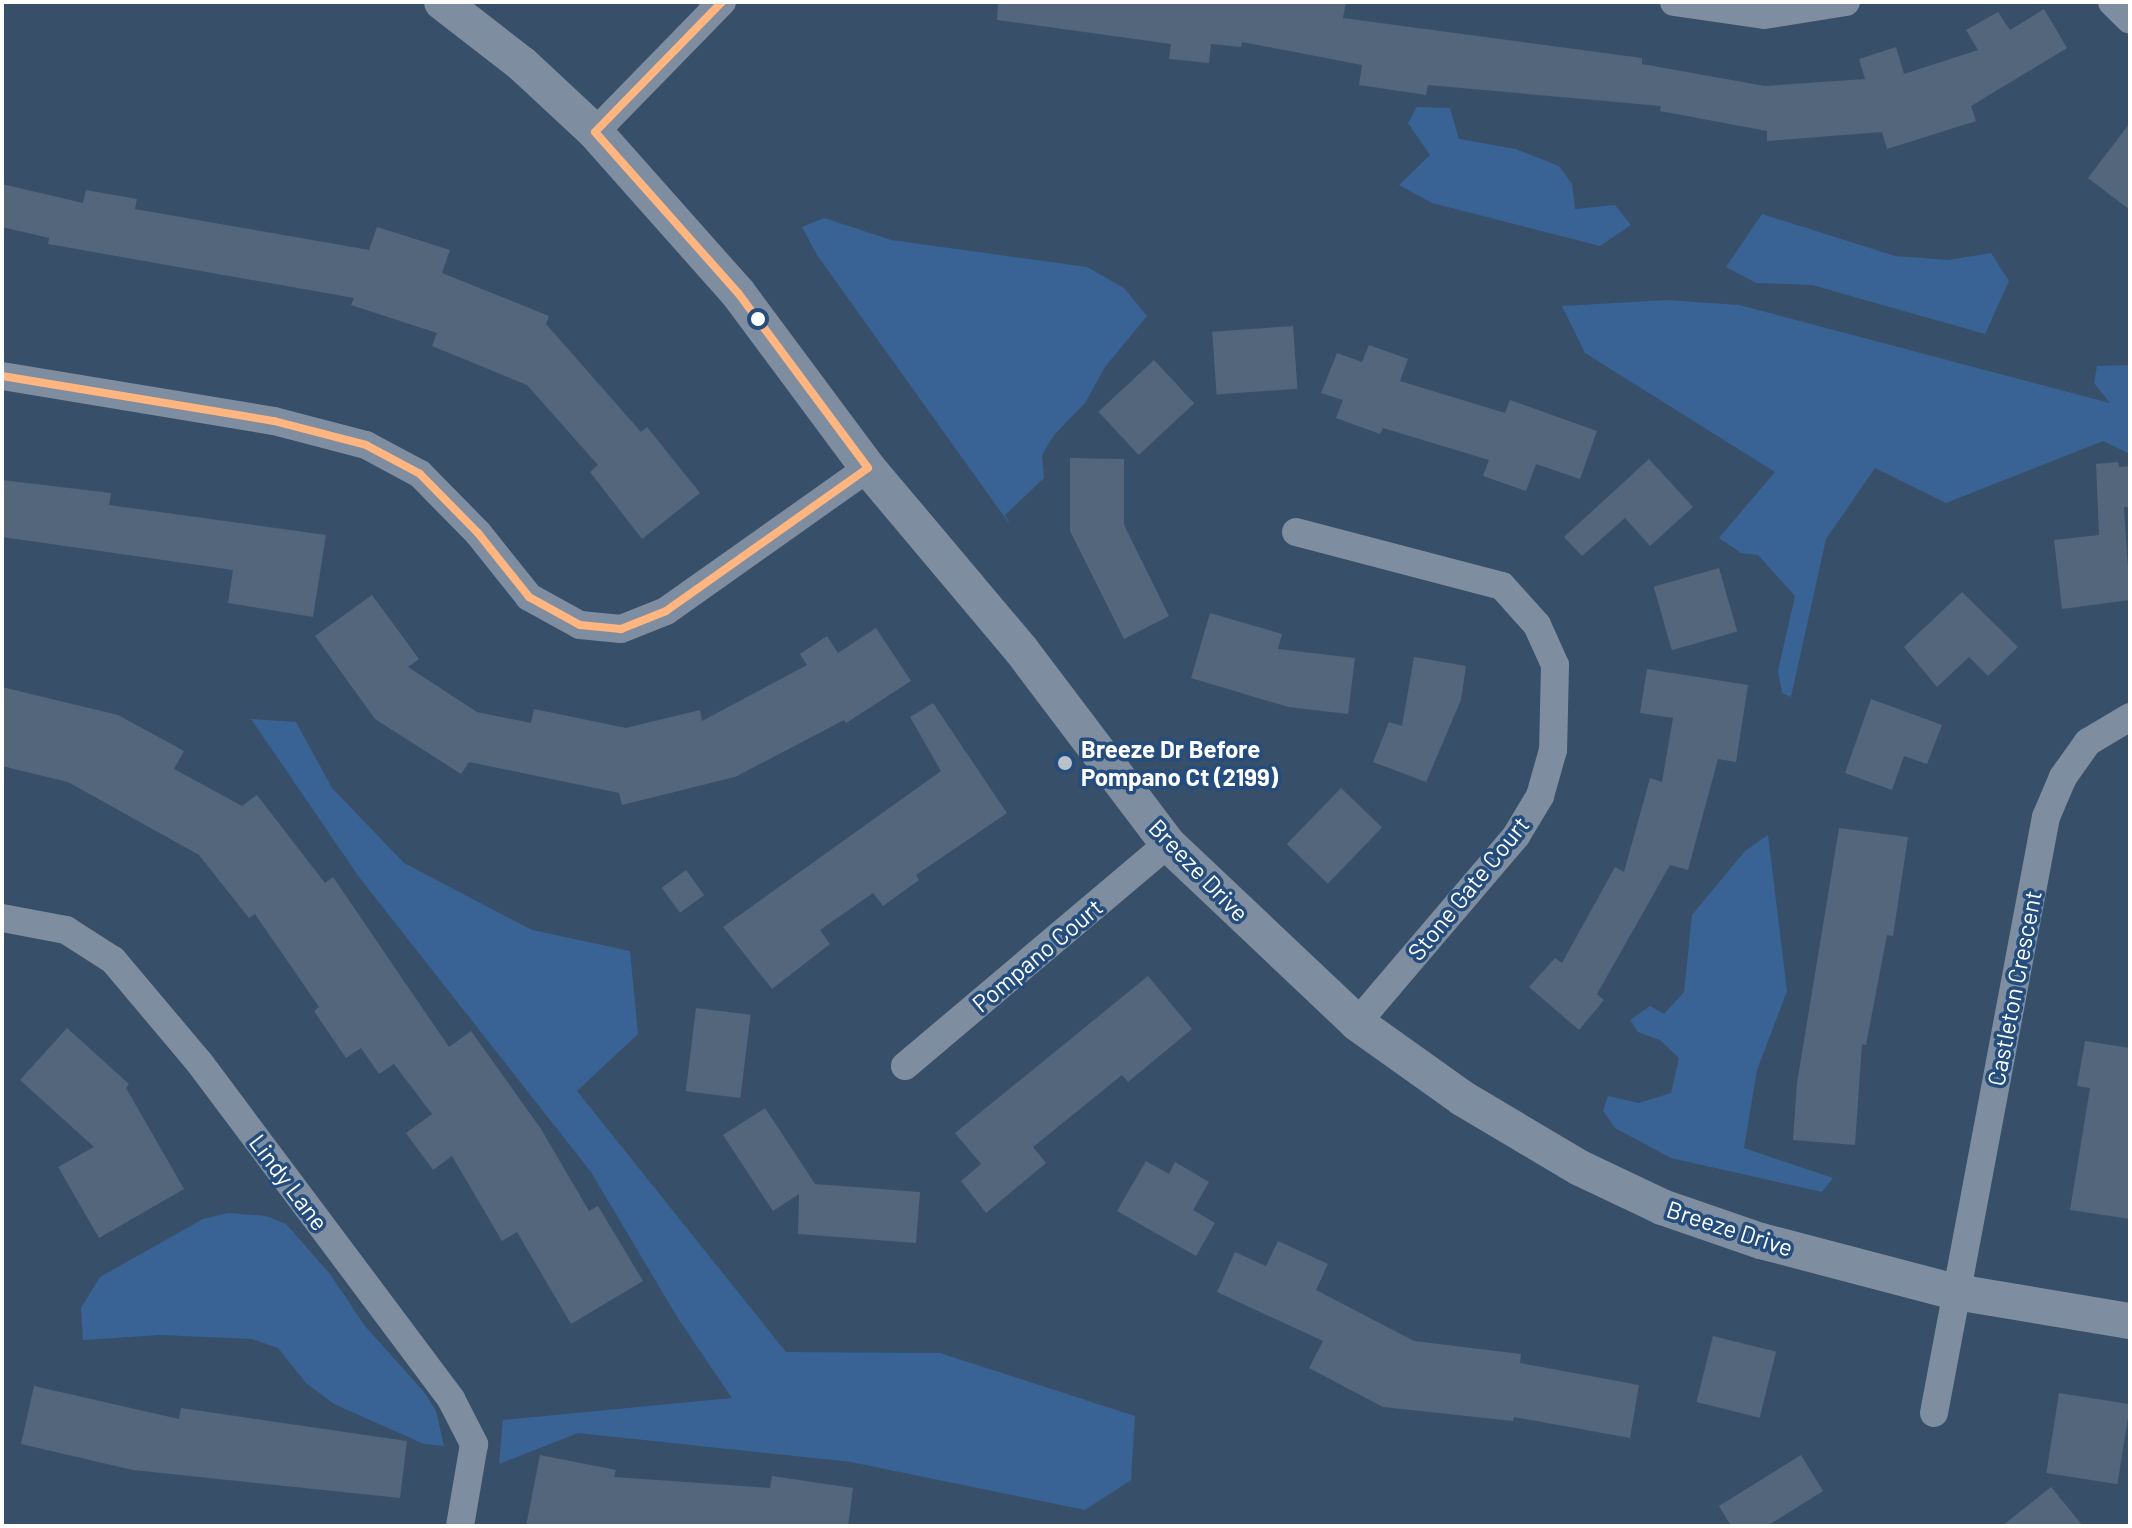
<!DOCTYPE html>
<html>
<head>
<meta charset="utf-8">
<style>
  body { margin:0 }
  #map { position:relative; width:2132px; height:1528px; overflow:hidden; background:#384f6a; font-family:Barlow,sans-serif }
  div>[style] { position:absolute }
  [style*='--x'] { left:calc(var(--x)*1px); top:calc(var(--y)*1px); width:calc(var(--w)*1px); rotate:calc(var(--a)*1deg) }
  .green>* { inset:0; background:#386394 }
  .building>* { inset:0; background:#53667b; transform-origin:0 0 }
  .minor>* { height:28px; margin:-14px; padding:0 14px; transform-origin:14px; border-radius:14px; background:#7e8ea0 }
  .tertiary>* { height:36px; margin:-18px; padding:0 18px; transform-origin:18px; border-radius:18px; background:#7e8ea0 }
  .bus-1>* { height:8px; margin:-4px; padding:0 4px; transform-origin:4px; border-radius:4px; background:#ffb580 }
  .dots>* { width:22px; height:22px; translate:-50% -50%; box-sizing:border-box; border:4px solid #244d7e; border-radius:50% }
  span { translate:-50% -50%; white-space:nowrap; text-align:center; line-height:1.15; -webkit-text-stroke:7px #244d7e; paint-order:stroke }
  .poi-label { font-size:24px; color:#fff; font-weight:700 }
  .left { translate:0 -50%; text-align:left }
  .street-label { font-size:24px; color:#fff }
  .frame { position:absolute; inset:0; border:4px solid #fff; pointer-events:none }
</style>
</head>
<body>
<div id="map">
  <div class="green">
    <i style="clip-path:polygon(1417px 107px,1450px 108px,1459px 139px,1516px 149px,1559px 166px,1572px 184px,1575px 209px,1615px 205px,1631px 225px,1600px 246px,1432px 203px,1399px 185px,1430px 155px,1408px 123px)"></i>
    <i style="clip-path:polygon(1762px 214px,1895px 256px,1948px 260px,1991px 253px,2009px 281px,1985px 334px,1812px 285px,1756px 283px,1726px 267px)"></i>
    <i style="clip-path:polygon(824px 218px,891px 240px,1087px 267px,1124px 288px,1147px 316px,1105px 367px,1085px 403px,1054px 435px,1042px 455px,1044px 478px,1005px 515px,1011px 526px,817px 255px,802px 227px)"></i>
    <i style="clip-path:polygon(1667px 300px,1739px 305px,2110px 403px,2094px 383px,2097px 366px,2130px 365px,2130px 454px,2103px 441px,1946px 503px,1875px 468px,1826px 539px,1791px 697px,1782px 693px,1778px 671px,1795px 596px,1758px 555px,1741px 553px,1719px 538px,1775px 472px,1585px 353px,1562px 306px)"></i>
    <i style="clip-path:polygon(251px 719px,296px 722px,332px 788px,404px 863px,532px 930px,630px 951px,638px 1034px,577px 1091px,786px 1352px,940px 1353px,1135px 1416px,1131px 1480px,1085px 1510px,851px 1462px,578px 1433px,499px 1464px,503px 1420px,732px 1398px,679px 1320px,591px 1172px,359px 877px)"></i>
    <i style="clip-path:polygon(1768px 835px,1787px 991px,1757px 1070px,1744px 1148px,1833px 1178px,1822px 1192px,1671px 1158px,1615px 1128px,1603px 1111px,1608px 1096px,1639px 1103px,1671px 1093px,1679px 1058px,1660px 1040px,1638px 1032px,1630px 1020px,1650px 1006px,1664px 1014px,1684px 992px,1692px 915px,1745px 851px)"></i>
    <i style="clip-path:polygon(228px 1213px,266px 1216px,286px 1224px,330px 1274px,365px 1326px,424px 1392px,436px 1411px,444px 1446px,424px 1444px,334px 1404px,306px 1383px,278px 1348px,252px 1339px,160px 1335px,83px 1340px,81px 1308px,100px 1277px,203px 1219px)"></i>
  </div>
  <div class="building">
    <i style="clip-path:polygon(998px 2px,1346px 2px,1343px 18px,1642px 58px,1642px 64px,1765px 86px,1865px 79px,1859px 59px,1896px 47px,1904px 74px,1978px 50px,1966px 30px,1998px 12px,2010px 30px,2044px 9px,2067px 48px,1971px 106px,1976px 121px,1887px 149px,1882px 132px,1767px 141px,1767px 131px,1660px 111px,1661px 106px,1428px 85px,1426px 95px,1359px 85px,1362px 65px,1242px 42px,1241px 47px,1211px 44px,1209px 63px,1169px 59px,1171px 44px,997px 20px)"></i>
    <i style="clip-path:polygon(2130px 123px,2130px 210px,2088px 178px)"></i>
    <i style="clip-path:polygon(2px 184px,83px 203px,86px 190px,137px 199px,135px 209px,369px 250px,377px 227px,450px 250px,442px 273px,549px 316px,546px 324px,641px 432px,647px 427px,700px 493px,642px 539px,590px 472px,598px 465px,527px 385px,432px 346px,437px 333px,351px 305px,354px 298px,48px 244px,49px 238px,2px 227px)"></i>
    <i style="left:1293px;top:326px;width:63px;height:81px;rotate:86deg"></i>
    <i style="clip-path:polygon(1369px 345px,1408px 359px,1400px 381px,1505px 413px,1510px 400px,1597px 431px,1580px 479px,1536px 464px,1526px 491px,1483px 476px,1489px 460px,1383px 428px,1380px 434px,1336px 418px,1343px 400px,1321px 393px,1337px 353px,1362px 362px)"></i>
    <i style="left:1154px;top:360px;width:59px;height:76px;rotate:47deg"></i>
    <i style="clip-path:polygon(1070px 458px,1124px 459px,1124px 525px,1169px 616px,1124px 639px,1070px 531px)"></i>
    <i style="clip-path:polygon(1649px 459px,1693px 507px,1650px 546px,1625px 518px,1582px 556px,1564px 537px)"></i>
    <i style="clip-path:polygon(2118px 462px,2119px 467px,2130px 466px,2130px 507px,2124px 507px,2130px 600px,2062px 609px,2054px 540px,2099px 535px,2096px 464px)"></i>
    <i style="clip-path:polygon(2px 480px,111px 493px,109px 505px,326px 535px,313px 617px,228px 603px,233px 570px,2px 537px)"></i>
    <i style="left:1719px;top:568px;width:66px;height:68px;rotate:74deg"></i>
    <i style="clip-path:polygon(1962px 592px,2018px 647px,1988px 676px,1969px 657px,1937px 687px,1904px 647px)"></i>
    <i style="clip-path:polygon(372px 595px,419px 659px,408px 667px,477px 712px,531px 723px,534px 709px,626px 728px,700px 710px,702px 721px,807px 665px,800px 654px,827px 636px,838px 653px,876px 628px,911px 681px,846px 723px,844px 720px,735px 777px,622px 805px,619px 793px,469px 762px,461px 774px,375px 719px,315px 636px)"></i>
    <i style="clip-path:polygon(1210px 613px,1282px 634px,1278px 649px,1355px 658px,1348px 714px,1288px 707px,1191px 678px)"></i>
    <i style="clip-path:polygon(1414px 657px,1466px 666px,1461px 700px,1426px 782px,1373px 762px,1389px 722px,1402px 726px)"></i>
    <i style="clip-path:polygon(1647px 669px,1748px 685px,1736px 762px,1718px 759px,1688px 870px,1670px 865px,1597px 994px,1604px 1000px,1579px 1030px,1529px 987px,1555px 958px,1562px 963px,1615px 867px,1624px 872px,1650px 778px,1662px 782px,1673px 718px,1640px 713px)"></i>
    <i style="clip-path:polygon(2px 687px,118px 715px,184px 751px,174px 769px,242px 806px,257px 795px,325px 883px,333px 877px,449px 1047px,471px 1031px,541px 1129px,589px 1211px,598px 1206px,643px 1281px,571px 1324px,517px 1232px,502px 1241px,452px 1156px,433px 1170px,406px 1133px,432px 1114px,394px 1064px,379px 1074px,361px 1048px,346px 1058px,314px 1011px,319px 1007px,255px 914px,249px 918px,199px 855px,68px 782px,2px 766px)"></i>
    <i style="clip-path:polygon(1871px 699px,1942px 725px,1927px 764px,1904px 756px,1892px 790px,1845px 773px)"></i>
    <i style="clip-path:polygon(933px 703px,1007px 813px,916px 875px,919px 880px,883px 906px,873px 893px,820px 930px,830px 944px,772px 989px,723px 927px,941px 771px,910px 717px)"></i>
    <i style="left:1341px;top:788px;width:57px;height:78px;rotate:44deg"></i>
    <i style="clip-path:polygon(1839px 828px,1908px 837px,1893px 936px,1887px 935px,1866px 1045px,1862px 1044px,1855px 1145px,1793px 1140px,1797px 1083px)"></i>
    <i style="left:686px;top:870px;width:31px;height:30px;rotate:54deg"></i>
    <i style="clip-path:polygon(1148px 976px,1192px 1029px,1128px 1082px,1122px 1075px,1033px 1147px,1046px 1163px,986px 1213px,961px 1181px,981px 1164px,955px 1133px)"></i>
    <i style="left:696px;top:1008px;width:55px;height:84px;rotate:7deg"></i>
    <i style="clip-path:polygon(67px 1028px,129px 1084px,126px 1088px,184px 1189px,99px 1238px,58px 1167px,94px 1147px,20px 1080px)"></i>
    <i style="clip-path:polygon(2085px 1041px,2130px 1048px,2130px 1219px,2070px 1210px,2090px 1088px,2077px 1086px)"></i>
    <i style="clip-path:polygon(765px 1108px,815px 1184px,920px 1192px,916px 1243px,798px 1234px,799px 1194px,773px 1211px,723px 1135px)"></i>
    <i style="clip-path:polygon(1146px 1161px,1169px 1174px,1175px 1162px,1209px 1182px,1193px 1210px,1215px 1223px,1196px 1256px,1117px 1211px)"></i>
    <i style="clip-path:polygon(1278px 1241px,1328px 1264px,1316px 1290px,1414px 1341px,1521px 1354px,1520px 1363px,1639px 1385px,1630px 1438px,1514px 1417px,1513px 1421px,1383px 1407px,1309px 1368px,1323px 1341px,1217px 1292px,1235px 1252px,1266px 1266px)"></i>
    <i style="left:1713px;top:1336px;width:65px;height:68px;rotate:14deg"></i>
    <i style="clip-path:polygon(34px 1386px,179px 1419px,181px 1408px,407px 1441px,400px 1498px,133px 1470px,21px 1444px)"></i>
    <i style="left:2059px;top:1393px;width:72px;height:81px;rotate:9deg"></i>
    <i style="clip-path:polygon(540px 1455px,616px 1470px,614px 1477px,770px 1488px,772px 1476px,853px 1488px,848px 1526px,526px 1526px)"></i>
    <i style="clip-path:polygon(1801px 1455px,1823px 1491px,1767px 1526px,1731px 1526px,1719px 1506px)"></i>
    <i style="clip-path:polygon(2051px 1487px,2083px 1526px,2002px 1526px)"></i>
  </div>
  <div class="minor">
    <i style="--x:1674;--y:2;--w:91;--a:8.2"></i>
    <i style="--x:1764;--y:15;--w:83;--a:-9"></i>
    <i style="--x:2112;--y:2;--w:25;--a:45"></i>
    <i style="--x:595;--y:132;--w:182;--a:-45.7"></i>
    <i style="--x:2;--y:376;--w:276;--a:9.4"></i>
    <i style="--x:274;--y:421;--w:95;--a:14.6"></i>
    <i style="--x:366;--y:445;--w:61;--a:28.2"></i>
    <i style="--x:420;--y:474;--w:83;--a:45.5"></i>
    <i style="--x:478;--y:533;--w:82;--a:51.4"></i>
    <i style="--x:529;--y:597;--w:58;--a:28.8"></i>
    <i style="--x:580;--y:625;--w:41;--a:5.6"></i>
    <i style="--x:621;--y:629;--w:48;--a:-21.8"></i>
    <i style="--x:666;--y:611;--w:247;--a:-35.3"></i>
    <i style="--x:1296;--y:532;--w:213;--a:14.7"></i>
    <i style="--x:1502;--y:586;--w:52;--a:48.1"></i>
    <i style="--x:1537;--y:625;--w:44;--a:65.8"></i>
    <i style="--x:1555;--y:665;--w:85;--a:91.3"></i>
    <i style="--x:1553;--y:750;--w:48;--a:105.8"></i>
    <i style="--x:1540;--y:796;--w:47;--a:121"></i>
    <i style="--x:1516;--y:836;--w:245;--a:130.4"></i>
    <i style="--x:2;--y:918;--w:65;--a:10.6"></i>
    <i style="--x:66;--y:930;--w:56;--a:32.6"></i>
    <i style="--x:113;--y:960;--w:133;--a:49.9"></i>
    <i style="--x:199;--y:1062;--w:421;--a:53.2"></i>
    <i style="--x:451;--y:1399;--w:51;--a:62.9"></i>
    <i style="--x:474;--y:1444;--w:83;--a:99.7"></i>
    <i style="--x:905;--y:1066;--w:344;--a:-40.2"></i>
    <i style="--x:1934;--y:1413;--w:606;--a:-79.36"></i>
    <i style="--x:2046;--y:817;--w:43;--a:-67"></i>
    <i style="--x:2063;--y:777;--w:43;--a:-54.5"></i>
    <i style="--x:2088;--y:742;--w:49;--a:-30.8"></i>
  </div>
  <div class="tertiary">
    <i style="--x:442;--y:2;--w:101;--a:37.8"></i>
    <i style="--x:522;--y:64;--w:100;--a:43"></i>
    <i style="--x:595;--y:132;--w:215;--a:48.4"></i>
    <i style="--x:738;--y:293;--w:218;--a:53.4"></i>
    <i style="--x:868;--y:468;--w:239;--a:49.9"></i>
    <i style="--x:1022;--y:651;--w:242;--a:52.9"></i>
    <i style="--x:1168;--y:844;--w:260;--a:43.4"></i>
    <i style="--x:1357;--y:1023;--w:129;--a:35.5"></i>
    <i style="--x:1462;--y:1098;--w:137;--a:30.7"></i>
    <i style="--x:1580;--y:1168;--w:91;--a:25.4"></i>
    <i style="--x:1662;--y:1207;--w:105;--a:19"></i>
    <i style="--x:1761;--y:1241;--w:202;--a:14.7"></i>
    <i style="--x:1956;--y:1292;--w:176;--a:9.5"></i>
  </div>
  <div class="bus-1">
    <i style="--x:2;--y:376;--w:276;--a:9.4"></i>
    <i style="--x:274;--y:421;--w:95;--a:14.6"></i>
    <i style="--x:366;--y:445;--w:61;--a:28.2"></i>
    <i style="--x:420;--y:474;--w:83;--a:45.5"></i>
    <i style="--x:478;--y:533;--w:82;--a:51.4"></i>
    <i style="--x:529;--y:597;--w:58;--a:28.8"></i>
    <i style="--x:580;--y:625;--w:41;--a:5.6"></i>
    <i style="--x:621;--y:629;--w:48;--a:-21.8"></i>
    <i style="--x:666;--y:611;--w:247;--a:-35.3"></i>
    <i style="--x:868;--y:468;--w:218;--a:-126.6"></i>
    <i style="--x:738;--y:293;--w:215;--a:-131.6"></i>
    <i style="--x:595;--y:132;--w:182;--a:-45.7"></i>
  </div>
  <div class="dots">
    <i style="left:758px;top:319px;background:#fff"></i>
    <i style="left:1065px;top:763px;background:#b9c1cb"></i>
  </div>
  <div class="poi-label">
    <span class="left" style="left:1081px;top:763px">Breeze Dr Before<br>Pompano Ct (2199)</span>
  </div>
  <div class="street-label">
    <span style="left:1199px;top:870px;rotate:46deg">Breeze Drive</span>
    <span style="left:1468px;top:888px;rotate:-51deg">Stone Gate Court</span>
    <span style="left:1037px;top:955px;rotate:-40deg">Pompano Court</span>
    <span style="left:2014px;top:988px;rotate:-79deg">Castleton Crescent</span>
    <span style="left:289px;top:1182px;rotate:53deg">Lindy Lane</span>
    <span style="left:1730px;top:1228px;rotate:18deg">Breeze Drive</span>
  </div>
  <div class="frame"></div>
</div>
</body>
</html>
